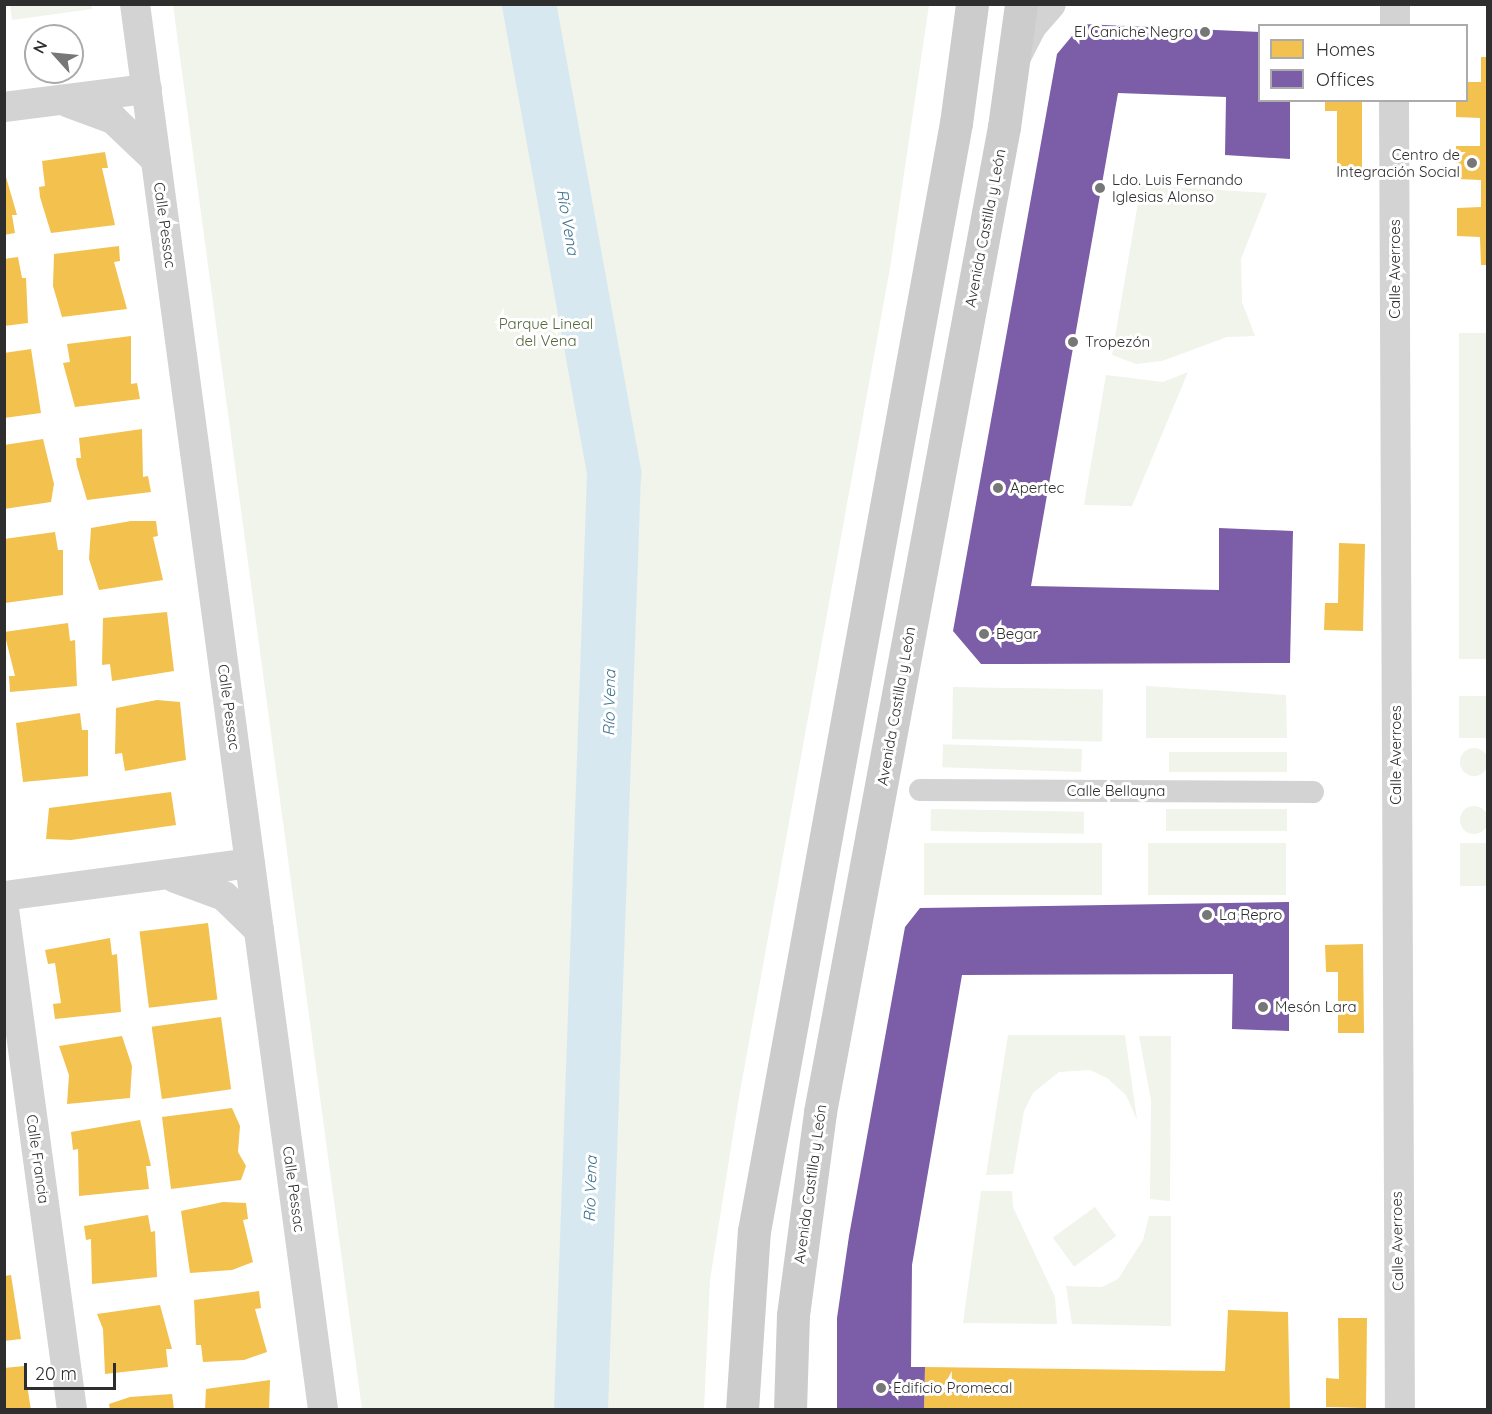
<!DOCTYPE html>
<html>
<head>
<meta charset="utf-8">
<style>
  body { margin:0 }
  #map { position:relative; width:1492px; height:1414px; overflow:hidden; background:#fff; font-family:Quicksand,sans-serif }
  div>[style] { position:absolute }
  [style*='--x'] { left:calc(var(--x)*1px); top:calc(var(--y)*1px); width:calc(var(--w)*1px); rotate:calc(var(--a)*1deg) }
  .green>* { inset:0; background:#f0f4eb; transform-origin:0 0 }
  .round { border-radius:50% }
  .homes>* { inset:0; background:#f2c14e; transform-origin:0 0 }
  .offices>* { inset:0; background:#7b5ea7 }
  .river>* { height:54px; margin:-27px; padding:0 27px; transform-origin:27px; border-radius:27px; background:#d8e8f1 }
  .pedestrian>* { height:22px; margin:-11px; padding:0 11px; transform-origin:11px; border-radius:11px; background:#d3d3d3 }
  .minor>* { height:30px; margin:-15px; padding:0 15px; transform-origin:15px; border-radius:15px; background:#d3d3d3 }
  .secondary>* { height:33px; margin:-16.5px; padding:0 16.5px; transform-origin:16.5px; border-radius:16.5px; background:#ccc }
  .dots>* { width:16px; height:16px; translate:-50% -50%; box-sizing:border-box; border:3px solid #fff; border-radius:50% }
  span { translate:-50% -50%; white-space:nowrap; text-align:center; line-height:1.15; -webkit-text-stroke:6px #fff; paint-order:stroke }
  .poi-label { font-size:15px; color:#2e2e2e }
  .right { translate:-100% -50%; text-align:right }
  .left { translate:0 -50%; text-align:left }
  .street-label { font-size:15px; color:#2e2e2e }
  .park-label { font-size:15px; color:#52693b }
  .water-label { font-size:16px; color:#3c718f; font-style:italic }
  .frame { position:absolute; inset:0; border:6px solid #2e2e2e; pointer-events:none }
  .legend { position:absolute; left:1258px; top:24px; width:210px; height:78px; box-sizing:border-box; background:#fff; border:2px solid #ababab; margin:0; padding:8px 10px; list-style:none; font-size:18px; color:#2e2e2e }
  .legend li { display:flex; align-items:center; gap:12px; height:30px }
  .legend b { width:30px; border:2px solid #ababab }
  .north { position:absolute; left:24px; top:24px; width:60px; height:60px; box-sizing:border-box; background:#fff; border:2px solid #ababab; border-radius:50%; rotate:297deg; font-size:16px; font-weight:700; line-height:24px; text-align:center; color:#2e2e2e }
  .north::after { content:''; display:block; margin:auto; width:21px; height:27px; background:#777; clip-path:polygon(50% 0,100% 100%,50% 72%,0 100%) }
  .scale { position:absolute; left:24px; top:1363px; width:92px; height:27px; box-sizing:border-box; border:3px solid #2e2e2e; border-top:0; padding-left:8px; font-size:18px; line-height:21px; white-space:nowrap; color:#2e2e2e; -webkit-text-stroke:4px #fff; paint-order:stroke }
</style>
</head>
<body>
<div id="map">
  <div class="green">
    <i style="clip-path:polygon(10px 5px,91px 5px,92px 9px,12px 20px)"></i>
    <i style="clip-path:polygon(173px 5px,929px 5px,890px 268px,739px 1097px,710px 1280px,704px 1409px,362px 1409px)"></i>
    <i style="clip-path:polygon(1141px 185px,1267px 193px,1241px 259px,1242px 302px,1255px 336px,1227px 337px,1162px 361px,1136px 364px,1112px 355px)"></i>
    <i style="left:1459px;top:333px;width:28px;height:326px"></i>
    <i style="clip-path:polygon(1188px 372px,1132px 506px,1084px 505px,1106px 375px,1163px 382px)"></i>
    <i style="clip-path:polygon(1146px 686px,1286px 695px,1287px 738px,1146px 738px)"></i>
    <i style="left:953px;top:687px;width:150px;height:52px;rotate:1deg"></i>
    <i style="left:1487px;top:696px;width:42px;height:28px;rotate:90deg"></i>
    <i class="round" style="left:1460px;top:748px;width:28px;height:28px"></i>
    <i style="left:1082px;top:749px;width:23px;height:139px;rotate:92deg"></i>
    <i style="left:1169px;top:752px;width:118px;height:20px"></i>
    <i class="round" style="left:1460px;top:806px;width:28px;height:28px"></i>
    <i style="left:931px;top:809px;width:153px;height:22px;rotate:1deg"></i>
    <i style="left:1166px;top:809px;width:121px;height:22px"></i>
    <i style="left:924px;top:843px;width:178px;height:52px"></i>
    <i style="left:1148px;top:843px;width:138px;height:52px"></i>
    <i style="left:1487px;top:843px;width:43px;height:27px;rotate:90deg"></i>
    <i style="clip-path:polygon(1008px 1035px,1125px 1035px,1137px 1120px,1126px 1095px,1107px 1078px,1090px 1070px,1059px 1072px,1033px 1093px,1024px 1111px,1013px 1174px,986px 1175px)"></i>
    <i style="clip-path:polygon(1139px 1036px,1171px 1036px,1170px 1201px,1150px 1199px,1151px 1100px)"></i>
    <i style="clip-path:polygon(981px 1191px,1012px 1191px,1013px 1207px,1055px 1297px,1057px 1324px,963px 1323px)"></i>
    <i style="left:1095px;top:1207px;width:36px;height:52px;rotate:54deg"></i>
    <i style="clip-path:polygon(1149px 1216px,1171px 1216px,1171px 1326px,1072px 1324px,1066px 1286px,1102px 1287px,1118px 1279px,1143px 1240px)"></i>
  </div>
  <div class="homes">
    <i style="clip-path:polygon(1481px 57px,1488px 57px,1488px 265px,1481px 265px,1480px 237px,1457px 236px,1457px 208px,1481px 207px,1481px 180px,1457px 179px,1456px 146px,1480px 146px,1480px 118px,1456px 117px,1456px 100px,1467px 100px,1467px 82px,1481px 82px)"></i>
    <i style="clip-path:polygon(1325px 100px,1362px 100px,1362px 167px,1337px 167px,1337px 111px,1325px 111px)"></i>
    <i style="clip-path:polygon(105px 152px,108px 168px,102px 168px,115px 225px,51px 233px,40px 197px,39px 187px,45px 186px,42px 161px)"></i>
    <i style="clip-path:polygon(4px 170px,17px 215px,12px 215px,15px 233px,4px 235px)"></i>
    <i style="clip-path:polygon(119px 246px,120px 261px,114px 262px,127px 309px,62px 317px,53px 286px,54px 254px)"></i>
    <i style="clip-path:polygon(18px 257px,22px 278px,26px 278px,28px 323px,4px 326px,4px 259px)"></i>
    <i style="clip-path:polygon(131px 336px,131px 384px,137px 383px,140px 399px,75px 407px,63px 363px,70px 362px,67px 344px)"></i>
    <i style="clip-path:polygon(31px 349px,41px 413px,4px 418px,4px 353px)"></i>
    <i style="clip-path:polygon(142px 429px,143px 477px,148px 476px,151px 492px,87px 500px,77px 466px,76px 458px,81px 458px,79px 438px)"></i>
    <i style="clip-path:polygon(43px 439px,54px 484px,51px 502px,4px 509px,4px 445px)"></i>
    <i style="clip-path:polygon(131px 521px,156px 521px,158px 536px,153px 537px,163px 580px,99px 590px,89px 559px,91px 528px)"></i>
    <i style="clip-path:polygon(55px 532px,58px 550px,63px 550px,63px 595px,5px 603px,4px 539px)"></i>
    <i style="clip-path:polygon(1339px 543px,1365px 544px,1363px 631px,1324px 630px,1325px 603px,1338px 603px)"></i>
    <i style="clip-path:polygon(167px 612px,174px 671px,112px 681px,110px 664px,102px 665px,103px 618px)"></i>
    <i style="clip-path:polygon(68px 623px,70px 641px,75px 640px,77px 686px,10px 692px,9px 676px,15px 676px,4px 632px)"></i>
    <i style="clip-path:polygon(157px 700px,180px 702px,186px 760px,125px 771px,122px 753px,115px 754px,116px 708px)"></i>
    <i style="clip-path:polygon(80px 713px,82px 730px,88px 730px,88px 776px,23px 782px,16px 723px)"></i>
    <i style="clip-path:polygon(171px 792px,176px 825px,71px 840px,46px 839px,49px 808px)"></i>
    <i style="left:208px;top:923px;width:77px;height:69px;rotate:83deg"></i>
    <i style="clip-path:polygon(110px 938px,112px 955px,117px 954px,121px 1012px,55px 1019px,53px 1004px,61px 1003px,55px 963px,48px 964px,45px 950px)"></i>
    <i style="clip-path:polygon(1363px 944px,1364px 1033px,1338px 1033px,1338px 972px,1326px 972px,1325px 945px)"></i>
    <i style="left:221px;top:1017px;width:73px;height:70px;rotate:82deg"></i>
    <i style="clip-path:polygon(122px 1036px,132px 1066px,130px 1098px,67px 1104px,69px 1075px,59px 1046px)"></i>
    <i style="clip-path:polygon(232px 1108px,240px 1126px,238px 1152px,246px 1166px,241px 1180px,171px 1189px,162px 1117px)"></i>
    <i style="clip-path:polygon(140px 1120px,151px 1166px,146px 1166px,149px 1189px,79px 1196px,78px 1149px,73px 1150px,71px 1132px)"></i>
    <i style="clip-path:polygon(223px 1202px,246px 1203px,248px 1219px,243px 1220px,253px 1262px,232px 1270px,190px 1273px,181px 1211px)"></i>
    <i style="clip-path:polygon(148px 1215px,151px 1232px,155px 1231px,157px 1277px,92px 1284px,91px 1239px,86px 1240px,84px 1226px)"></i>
    <i style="clip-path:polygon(11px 1275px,21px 1339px,4px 1341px,4px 1276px)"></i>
    <i style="clip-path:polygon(259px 1291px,261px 1308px,255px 1309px,267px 1352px,244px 1360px,203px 1362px,201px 1345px,196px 1345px,194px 1300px)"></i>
    <i style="clip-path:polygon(160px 1305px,172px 1349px,166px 1349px,168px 1367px,105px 1374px,103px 1329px,97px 1314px)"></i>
    <i style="clip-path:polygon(1228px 1310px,1288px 1312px,1290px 1410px,924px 1410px,925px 1367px,1225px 1371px)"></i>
    <i style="clip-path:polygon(1338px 1318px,1367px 1318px,1366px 1408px,1326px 1407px,1326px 1378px,1339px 1379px)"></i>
    <i style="clip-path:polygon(24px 1366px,31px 1410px,4px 1410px,4px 1368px)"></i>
    <i style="clip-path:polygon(270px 1380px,269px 1410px,205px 1410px,206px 1389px)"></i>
    <i style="clip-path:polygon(172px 1394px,174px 1410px,110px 1410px,109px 1404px,130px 1397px)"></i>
  </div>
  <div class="offices">
    <i style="clip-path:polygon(1082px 24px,1260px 32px,1260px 100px,1290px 100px,1290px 159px,1225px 155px,1226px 97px,1118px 93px,1031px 586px,1219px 590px,1219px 528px,1293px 531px,1290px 663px,981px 664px,953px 631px,1057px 54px)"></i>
    <i style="clip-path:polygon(1289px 902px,1289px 1031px,1232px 1029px,1233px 974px,962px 975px,912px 1265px,911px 1367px,925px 1367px,924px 1410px,837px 1410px,837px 1318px,849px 1236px,905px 927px,920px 908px)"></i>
  </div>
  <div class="river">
    <i style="--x:529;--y:4;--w:478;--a:79.7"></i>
    <i style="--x:614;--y:474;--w:937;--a:92.02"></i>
  </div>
  <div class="pedestrian">
    <i style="--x:920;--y:790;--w:393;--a:0.3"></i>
  </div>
  <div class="minor">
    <i style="--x:135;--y:4;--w:1419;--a:82.38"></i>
    <i style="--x:1395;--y:26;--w:22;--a:-90"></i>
    <i style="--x:1016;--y:57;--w:34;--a:-63"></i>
    <i style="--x:1031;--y:27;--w:30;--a:-49"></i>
    <i style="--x:1394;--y:100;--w:1310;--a:89.74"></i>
    <i style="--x:69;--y:103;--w:47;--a:20"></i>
    <i style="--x:113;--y:119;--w:59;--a:43.6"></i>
    <i style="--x:4;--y:107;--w:144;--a:-7.2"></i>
    <i style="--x:175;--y:878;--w:52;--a:20.2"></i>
    <i style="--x:224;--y:896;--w:49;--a:44.2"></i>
    <i style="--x:4;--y:896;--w:248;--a:-7.6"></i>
    <i style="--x:4;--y:909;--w:506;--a:82.27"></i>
  </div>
  <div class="secondary">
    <i style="--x:742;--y:1410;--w:179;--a:-86.2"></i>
    <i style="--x:754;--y:1231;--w:1126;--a:-79.67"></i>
    <i style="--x:956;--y:123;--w:120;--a:-82.3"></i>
    <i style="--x:790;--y:1410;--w:95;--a:-88.2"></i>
    <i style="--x:793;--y:1315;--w:205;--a:-82.4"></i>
    <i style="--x:820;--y:1112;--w:1002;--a:-79.42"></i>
    <i style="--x:1004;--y:127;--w:124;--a:-82.1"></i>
  </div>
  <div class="dots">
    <i style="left:1205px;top:32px;background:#777"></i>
    <i style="left:1472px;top:163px;background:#777"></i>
    <i style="left:1100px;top:188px;background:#777"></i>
    <i style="left:1073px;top:342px;background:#777"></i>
    <i style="left:998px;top:488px;background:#777"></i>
    <i style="left:984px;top:634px;background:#777"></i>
    <i style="left:1207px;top:915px;background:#777"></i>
    <i style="left:1263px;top:1007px;background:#777"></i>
    <i style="left:881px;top:1388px;background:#777"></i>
  </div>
  <div class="poi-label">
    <span class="right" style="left:1193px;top:32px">El Caniche Negro</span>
    <span class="right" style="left:1460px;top:163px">Centro de<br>Integración Social</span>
    <span class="left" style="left:1112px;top:188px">Ldo. Luis Fernando<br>Iglesias Alonso</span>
    <span class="left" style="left:1085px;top:342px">Tropezón</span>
    <span class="left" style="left:1010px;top:488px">Apertec</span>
    <span class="left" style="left:996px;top:634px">Begar</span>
    <span class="left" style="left:1219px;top:915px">La Repro</span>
    <span class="left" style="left:1275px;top:1007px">Mesón Lara</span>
    <span class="left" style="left:893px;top:1388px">Edificio Promecal</span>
  </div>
  <div class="street-label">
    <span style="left:165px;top:225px;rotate:82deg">Calle Pessac</span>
    <span style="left:985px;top:228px;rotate:-79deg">Avenida Castilla y León</span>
    <span style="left:1395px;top:269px;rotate:-90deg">Calle Averroes</span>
    <span style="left:896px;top:706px;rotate:-80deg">Avenida Castilla y León</span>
    <span style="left:229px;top:707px;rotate:82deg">Calle Pessac</span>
    <span style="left:1396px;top:755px;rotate:-90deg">Calle Averroes</span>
    <span style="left:1116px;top:791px">Calle Bellayna</span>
    <span style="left:38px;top:1159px;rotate:82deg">Calle Francia</span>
    <span style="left:810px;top:1184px;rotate:-82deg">Avenida Castilla y León</span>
    <span style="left:294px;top:1189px;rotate:82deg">Calle Pessac</span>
    <span style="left:1397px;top:1241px;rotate:-91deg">Calle Averroes</span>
  </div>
  <div class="park-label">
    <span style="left:546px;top:332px">Parque Lineal<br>del Vena</span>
  </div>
  <div class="water-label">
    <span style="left:568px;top:222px;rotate:80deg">Río Vena</span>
    <span style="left:609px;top:703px;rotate:-89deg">Río Vena</span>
    <span style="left:590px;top:1189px;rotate:-88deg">Río Vena</span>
  </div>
  <div class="frame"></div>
  <ul class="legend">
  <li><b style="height:16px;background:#f2c14e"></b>Homes</li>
  <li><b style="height:16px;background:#7b5ea7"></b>Offices</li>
  </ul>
  <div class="north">N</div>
  <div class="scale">20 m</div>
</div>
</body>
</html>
